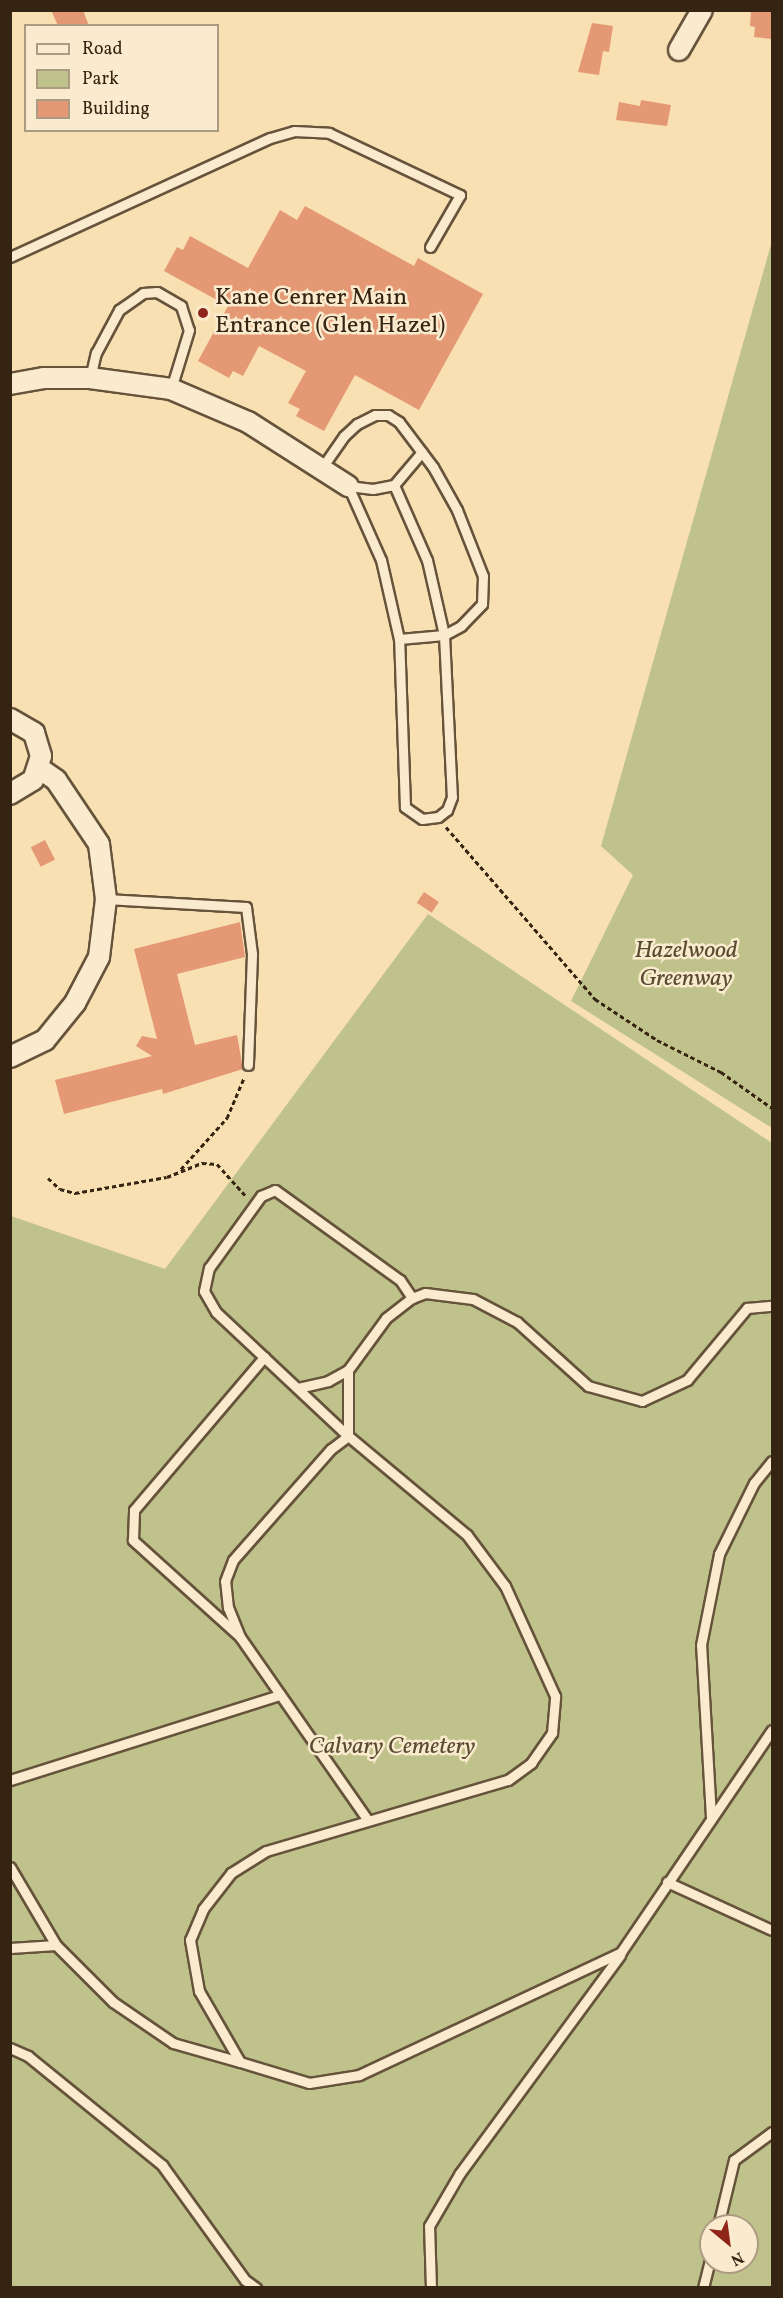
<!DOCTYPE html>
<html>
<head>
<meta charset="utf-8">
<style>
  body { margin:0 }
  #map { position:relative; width:783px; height:2298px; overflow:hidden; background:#f8e0b3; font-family:Vollkorn,serif }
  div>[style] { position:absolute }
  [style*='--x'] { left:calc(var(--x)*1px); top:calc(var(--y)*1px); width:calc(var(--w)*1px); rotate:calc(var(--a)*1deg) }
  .green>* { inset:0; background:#bfc28b }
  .building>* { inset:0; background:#e49874; transform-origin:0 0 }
  .path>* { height:3px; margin-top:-1.5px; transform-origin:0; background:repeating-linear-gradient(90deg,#362413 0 4.5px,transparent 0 7.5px) }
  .roads { filter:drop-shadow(2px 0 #66533b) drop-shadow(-2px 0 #66533b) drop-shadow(0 2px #66533b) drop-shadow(0 -2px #66533b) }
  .lane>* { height:9px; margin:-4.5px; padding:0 4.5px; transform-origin:4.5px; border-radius:4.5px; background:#faebce }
  .street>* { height:20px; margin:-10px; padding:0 10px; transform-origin:10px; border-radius:10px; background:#faebce }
  .dots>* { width:16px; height:16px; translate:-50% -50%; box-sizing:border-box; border:3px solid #faebce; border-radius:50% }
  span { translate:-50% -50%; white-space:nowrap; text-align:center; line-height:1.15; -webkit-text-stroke:5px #faebce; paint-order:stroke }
  .poi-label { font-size:24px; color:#362413 }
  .left { translate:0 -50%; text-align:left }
  .park-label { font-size:24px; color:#584c31; font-style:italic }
  .frame { position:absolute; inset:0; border:12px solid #362413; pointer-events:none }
  .legend { position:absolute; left:24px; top:24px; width:195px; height:108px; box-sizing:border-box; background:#faebce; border:2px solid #ac9b83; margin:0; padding:8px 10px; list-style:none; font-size:18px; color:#362413 }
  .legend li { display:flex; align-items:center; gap:12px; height:30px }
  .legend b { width:30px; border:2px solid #ac9b83 }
  .north { position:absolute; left:699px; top:2214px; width:60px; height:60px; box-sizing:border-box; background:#faebce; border:2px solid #ac9b83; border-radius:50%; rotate:151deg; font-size:16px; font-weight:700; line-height:24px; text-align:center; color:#362413 }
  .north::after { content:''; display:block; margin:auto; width:21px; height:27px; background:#8f2418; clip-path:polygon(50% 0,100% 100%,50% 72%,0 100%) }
</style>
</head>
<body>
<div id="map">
  <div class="green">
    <i style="clip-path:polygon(772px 241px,772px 1128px,571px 1001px,633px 875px,601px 846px)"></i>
    <i style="clip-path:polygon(evenodd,428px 914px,772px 1143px,772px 2287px,11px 2288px,11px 1216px,165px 1269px,428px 914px,711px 2226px,747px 2226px,747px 2262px,711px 2262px,711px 2226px)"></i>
  </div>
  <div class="building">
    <i style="clip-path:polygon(51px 10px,83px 10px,89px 26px,58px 26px)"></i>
    <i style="clip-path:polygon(751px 10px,772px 10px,772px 39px,754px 37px,755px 27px,750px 26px)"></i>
    <i style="clip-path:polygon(592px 23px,613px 26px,609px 52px,603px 51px,599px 75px,578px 72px)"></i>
    <i style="clip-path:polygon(641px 100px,671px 105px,667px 126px,616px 120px,619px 102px,640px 106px)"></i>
    <i style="clip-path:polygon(305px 206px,414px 266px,418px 258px,483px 294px,419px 410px,355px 375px,324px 431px,296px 416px,300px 409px,288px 403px,306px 371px,259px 346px,243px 376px,233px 371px,229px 378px,198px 361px,228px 306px,164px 271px,177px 247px,183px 250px,190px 236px,248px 268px,280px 210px,297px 220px)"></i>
    <i style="left:45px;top:840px;width:22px;height:16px;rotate:63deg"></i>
    <i style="left:424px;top:892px;width:18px;height:13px;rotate:34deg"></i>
    <i style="clip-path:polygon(240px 922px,245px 957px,177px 974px,195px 1045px,237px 1035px,243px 1069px,163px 1094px,162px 1089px,64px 1114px,55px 1080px,152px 1056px,136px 1046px,142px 1036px,157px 1039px,134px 949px)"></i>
  </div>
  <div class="path">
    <i style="--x:446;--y:827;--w:228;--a:49.1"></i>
    <i style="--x:595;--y:999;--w:74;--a:33.5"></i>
    <i style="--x:657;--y:1040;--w:72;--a:26.6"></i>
    <i style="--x:721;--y:1072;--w:62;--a:35.2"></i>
    <i style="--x:181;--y:1169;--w:69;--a:-48"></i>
    <i style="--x:227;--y:1118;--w:43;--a:-67"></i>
    <i style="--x:48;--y:1178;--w:16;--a:43"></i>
    <i style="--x:60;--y:1189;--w:16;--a:15"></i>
    <i style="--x:75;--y:1193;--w:93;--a:-9.9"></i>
    <i style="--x:167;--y:1177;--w:38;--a:-22"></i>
    <i style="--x:202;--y:1163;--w:15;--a:4"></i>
    <i style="--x:217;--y:1164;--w:42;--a:47.9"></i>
  </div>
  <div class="roads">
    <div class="lane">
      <i style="--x:10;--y:257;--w:286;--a:-24.6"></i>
      <i style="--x:270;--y:138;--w:25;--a:-16"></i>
      <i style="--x:294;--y:131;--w:35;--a:3"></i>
      <i style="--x:329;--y:133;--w:145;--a:25.3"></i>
      <i style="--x:460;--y:195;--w:60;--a:120"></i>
      <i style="--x:90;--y:378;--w:26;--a:-77"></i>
      <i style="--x:96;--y:353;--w:49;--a:-61.9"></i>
      <i style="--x:119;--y:310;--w:29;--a:-35"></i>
      <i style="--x:143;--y:293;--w:14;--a:-4"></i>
      <i style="--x:157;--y:292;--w:28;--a:30"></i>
      <i style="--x:181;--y:306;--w:25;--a:72"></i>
      <i style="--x:189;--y:330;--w:62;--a:107"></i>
      <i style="--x:321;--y:469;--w:40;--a:-55.1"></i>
      <i style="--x:344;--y:436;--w:18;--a:-43"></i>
      <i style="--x:357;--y:424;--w:20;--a:-27"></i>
      <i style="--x:375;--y:415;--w:13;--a:0"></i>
      <i style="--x:388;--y:415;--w:13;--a:32"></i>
      <i style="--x:399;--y:422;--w:56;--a:52.9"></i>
      <i style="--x:433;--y:467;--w:49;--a:60.8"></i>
      <i style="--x:457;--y:510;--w:71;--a:68.5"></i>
      <i style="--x:483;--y:576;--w:28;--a:92"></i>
      <i style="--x:482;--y:604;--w:30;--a:134"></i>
      <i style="--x:461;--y:626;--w:19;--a:152"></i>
      <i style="--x:444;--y:635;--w:45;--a:174.9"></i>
      <i style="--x:394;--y:485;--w:82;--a:66.3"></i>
      <i style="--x:427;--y:560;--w:77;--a:77.2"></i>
      <i style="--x:444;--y:635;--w:162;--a:87.2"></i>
      <i style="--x:452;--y:797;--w:14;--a:111"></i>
      <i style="--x:447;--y:810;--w:11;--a:142"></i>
      <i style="--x:438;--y:817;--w:16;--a:173"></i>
      <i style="--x:422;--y:819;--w:21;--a:-145"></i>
      <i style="--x:405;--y:807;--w:168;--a:-92"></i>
      <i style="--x:399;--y:639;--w:81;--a:-102.8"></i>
      <i style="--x:381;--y:560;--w:81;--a:-114"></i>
      <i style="--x:348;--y:486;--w:25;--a:7"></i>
      <i style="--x:373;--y:489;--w:21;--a:-11"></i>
      <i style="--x:394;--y:485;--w:43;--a:-49.7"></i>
      <i style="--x:106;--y:899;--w:140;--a:3.3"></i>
      <i style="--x:246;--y:907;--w:47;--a:82.7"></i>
      <i style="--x:252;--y:954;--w:111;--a:92.1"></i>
      <i style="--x:298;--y:1388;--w:31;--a:-13"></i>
      <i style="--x:328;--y:1381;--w:23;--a:-29"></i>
      <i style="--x:238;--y:1635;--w:142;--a:-137.9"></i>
      <i style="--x:133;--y:1540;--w:30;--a:-88"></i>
      <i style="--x:134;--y:1510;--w:201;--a:-49.6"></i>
      <i style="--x:10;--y:1780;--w:283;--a:-17.5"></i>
      <i style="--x:711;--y:1817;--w:172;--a:-93.3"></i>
      <i style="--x:701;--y:1645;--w:93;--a:-78.8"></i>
      <i style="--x:719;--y:1554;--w:79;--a:-63.8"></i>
      <i style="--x:754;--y:1483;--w:28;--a:-51"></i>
      <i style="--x:367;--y:1819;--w:222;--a:-124.9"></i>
      <i style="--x:240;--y:1637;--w:31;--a:-112"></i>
      <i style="--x:228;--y:1608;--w:27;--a:-96"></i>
      <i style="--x:225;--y:1581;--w:22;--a:-69"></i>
      <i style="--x:233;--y:1560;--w:148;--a:-48.6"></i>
      <i style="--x:331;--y:1449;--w:21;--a:-37"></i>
      <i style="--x:348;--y:1436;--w:181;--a:-136.8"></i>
      <i style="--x:216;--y:1312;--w:24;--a:-120"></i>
      <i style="--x:204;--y:1291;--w:24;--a:-78"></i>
      <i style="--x:209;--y:1268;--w:89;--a:-54.2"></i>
      <i style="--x:261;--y:1196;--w:15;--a:-23"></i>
      <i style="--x:275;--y:1190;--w:154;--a:35.8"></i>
      <i style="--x:400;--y:1280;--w:22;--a:56"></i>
      <i style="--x:10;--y:1867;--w:91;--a:59.5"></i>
      <i style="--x:56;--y:1945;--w:81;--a:45"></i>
      <i style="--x:113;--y:2002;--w:73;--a:34.3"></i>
      <i style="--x:173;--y:2043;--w:70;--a:15.8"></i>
      <i style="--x:240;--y:2062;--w:82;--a:-120"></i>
      <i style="--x:199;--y:1991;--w:52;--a:-100"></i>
      <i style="--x:190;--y:1940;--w:34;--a:-67"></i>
      <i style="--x:203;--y:1909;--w:46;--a:-52.1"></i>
      <i style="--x:231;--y:1873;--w:41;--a:-32.2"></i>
      <i style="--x:266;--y:1851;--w:252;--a:-16.4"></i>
      <i style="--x:508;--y:1780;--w:29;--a:-36"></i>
      <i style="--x:531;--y:1763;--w:37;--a:-55"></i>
      <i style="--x:552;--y:1733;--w:37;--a:-85"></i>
      <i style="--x:555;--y:1696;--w:121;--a:-114.4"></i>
      <i style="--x:505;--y:1586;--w:64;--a:-126.7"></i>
      <i style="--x:467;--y:1535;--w:155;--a:-140.2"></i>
      <i style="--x:348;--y:1436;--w:66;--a:-90"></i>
      <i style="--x:348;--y:1370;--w:64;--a:-53.8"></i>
      <i style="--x:386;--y:1318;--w:33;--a:-38"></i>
      <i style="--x:412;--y:1298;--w:14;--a:-21"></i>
      <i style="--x:425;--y:1293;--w:48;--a:7.1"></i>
      <i style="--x:473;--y:1299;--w:50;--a:27.6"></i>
      <i style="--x:517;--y:1322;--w:96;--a:42"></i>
      <i style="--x:588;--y:1386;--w:56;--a:15.5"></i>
      <i style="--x:642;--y:1401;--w:50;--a:-25"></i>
      <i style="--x:687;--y:1380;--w:94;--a:-50.2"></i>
      <i style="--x:747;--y:1308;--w:25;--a:-5"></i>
      <i style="--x:667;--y:1882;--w:115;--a:24.6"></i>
      <i style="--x:10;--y:1948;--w:46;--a:-3.7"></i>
      <i style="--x:10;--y:2048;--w:20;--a:24"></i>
      <i style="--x:28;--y:2056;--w:173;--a:39.1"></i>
      <i style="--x:162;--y:2165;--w:142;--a:54.2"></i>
      <i style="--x:245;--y:2280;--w:14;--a:36"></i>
      <i style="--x:240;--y:2062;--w:72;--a:16.9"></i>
      <i style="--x:309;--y:2083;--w:51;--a:-9.1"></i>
      <i style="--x:359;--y:2075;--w:289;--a:-25.1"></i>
      <i style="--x:621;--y:1952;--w:268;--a:-55.8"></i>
      <i style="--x:718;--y:2226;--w:68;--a:-76.4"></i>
      <i style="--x:734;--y:2160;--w:47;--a:-36.4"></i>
      <i style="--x:431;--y:2288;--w:62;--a:-91.8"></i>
      <i style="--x:429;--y:2226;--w:61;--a:-59.7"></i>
      <i style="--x:460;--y:2173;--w:270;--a:-53.7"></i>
      <i style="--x:703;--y:2288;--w:34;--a:-76"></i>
    </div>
    <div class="street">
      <i style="--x:679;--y:50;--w:46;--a:-60.1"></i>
      <i style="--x:10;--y:384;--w:35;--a:-10"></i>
      <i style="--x:44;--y:378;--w:46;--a:0"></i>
      <i style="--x:90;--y:378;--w:82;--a:7.7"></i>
      <i style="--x:171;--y:389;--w:84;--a:23.2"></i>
      <i style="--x:248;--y:422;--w:119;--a:32.6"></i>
      <i style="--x:10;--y:719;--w:28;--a:30"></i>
      <i style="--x:34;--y:733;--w:24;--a:73"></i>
      <i style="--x:41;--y:756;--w:25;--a:108"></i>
      <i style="--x:33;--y:780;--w:27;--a:149"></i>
      <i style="--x:10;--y:1057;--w:39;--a:-26"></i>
      <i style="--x:45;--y:1040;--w:48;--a:-51"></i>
      <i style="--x:75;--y:1003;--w:52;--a:-62.4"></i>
      <i style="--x:99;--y:957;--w:58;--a:-83.1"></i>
      <i style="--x:106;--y:899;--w:55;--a:-97.3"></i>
      <i style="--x:99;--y:844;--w:77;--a:-123.9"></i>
      <i style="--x:56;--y:780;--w:21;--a:-145"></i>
    </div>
  </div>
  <div class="dots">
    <i style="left:203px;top:313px;background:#8f2418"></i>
  </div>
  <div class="poi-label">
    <span class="left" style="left:215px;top:313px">Kane Cenrer Main<br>Entrance (Glen Hazel)</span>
  </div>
  <div class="park-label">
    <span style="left:686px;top:966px">Hazelwood<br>Greenway</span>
    <span style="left:392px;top:1748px">Calvary Cemetery</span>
  </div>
  <div class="frame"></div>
  <ul class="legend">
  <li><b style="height:8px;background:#faebce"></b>Road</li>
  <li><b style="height:16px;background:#bfc28b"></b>Park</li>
  <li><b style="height:16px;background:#e49874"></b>Building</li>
  </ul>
  <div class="north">N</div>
</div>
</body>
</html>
